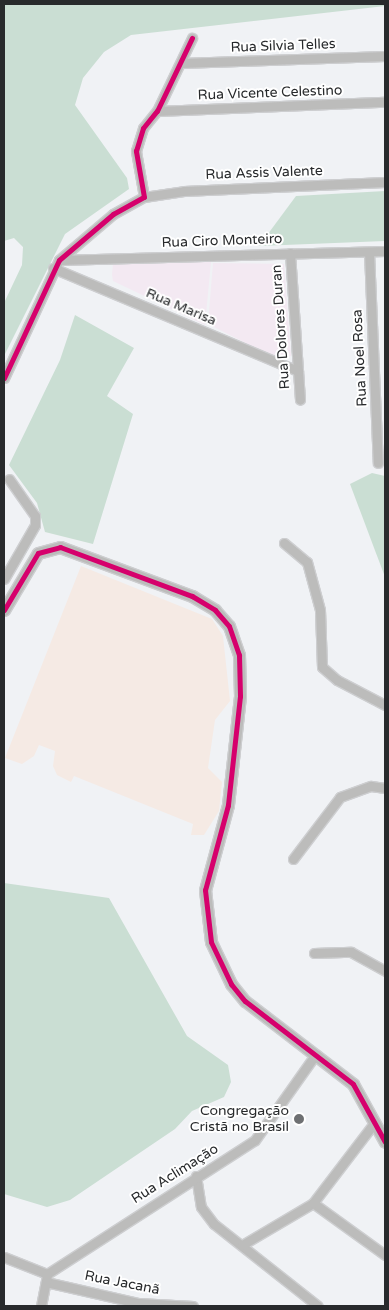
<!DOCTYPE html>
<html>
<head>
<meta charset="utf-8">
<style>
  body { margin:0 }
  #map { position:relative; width:389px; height:1310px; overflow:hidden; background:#f0f2f5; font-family:"Varela Round",sans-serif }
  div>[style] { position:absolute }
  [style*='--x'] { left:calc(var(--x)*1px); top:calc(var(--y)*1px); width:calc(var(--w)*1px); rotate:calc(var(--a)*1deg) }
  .industrial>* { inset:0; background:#f5eae4 }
  .education>* { inset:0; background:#f3e9f2 }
  .green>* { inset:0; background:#caded3 }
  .roads { filter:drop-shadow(1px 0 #cdced0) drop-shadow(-1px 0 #cdced0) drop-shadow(0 1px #cdced0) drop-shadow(0 -1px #cdced0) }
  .minor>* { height:9px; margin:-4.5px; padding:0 4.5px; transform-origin:4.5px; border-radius:4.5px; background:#bcbcbb }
  .tertiary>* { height:11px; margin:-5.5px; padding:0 5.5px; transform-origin:5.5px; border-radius:5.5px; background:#bcbcbb }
  .cycleway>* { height:5px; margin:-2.5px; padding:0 2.5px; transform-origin:2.5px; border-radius:2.5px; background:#d6006c }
  .dots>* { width:14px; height:14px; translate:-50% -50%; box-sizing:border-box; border:2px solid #fff; border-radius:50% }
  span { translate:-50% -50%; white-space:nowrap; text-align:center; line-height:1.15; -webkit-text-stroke:4px #fff; paint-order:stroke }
  .street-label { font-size:14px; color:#282a2c }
  .poi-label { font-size:14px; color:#282a2c }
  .right { translate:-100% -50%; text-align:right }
  .frame { position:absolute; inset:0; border:5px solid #282a2c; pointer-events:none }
</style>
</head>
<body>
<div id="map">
  <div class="industrial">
    <i style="clip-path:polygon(81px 566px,212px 619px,223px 636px,230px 701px,215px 720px,208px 768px,222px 782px,219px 811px,204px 835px,191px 835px,193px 824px,74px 776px,71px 782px,57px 775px,53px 766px,55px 751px,39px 745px,34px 756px,22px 764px,5px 758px)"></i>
  </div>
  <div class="education">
    <i style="clip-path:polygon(211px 262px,205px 325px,113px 281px,112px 275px,113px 263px)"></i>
    <i style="clip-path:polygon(213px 263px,284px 264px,291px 356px,275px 358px,208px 324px)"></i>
  </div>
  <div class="green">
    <i style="clip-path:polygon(4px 4px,385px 4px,385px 6px,131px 35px,104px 52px,83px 78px,75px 105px,127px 178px,129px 189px,65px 234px,4px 356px,4px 303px,22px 265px,23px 247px,14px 238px,4px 241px)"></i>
    <i style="clip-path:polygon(385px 191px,385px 241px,259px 246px,296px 196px)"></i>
    <i style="clip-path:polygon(75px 315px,134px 348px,107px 396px,133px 414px,93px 544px,45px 532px,37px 503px,9px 465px,60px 360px)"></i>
    <i style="clip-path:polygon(372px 473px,385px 476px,385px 577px,350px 484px)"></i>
    <i style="clip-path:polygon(4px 883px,109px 898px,187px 1036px,228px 1065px,231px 1082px,224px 1097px,192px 1111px,175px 1129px,70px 1200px,47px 1207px,4px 1194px)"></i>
  </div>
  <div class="roads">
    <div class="minor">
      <i style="--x:181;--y:63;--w:204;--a:-2"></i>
      <i style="--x:157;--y:111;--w:228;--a:-2.3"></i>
      <i style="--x:144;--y:197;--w:40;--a:-8.5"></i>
      <i style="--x:184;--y:191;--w:201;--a:-2.6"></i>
      <i style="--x:369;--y:252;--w:211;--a:87.6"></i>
      <i style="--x:290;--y:253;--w:147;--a:86.1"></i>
      <i style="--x:59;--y:260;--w:326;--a:-1.6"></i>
      <i style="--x:53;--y:268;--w:266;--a:22.8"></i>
      <i style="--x:4;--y:378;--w:130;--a:-65"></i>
      <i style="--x:59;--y:260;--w:71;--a:-40.4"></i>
      <i style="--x:113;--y:214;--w:35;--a:-29"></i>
      <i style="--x:144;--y:197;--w:47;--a:-99.9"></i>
      <i style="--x:136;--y:151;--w:24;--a:-73"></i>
      <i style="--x:143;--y:128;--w:22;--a:-51"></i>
      <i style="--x:157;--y:111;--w:81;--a:-64.4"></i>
      <i style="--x:284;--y:543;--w:30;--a:40"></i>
      <i style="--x:307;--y:562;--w:50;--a:74.8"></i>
      <i style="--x:320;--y:610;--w:57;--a:88"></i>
      <i style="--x:322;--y:667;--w:20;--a:41"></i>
      <i style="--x:337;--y:680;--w:54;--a:27.5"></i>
      <i style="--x:4;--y:579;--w:62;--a:-60.1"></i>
      <i style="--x:35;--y:525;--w:9;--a:-90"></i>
      <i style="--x:35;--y:516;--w:45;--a:-125.1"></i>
      <i style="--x:293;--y:859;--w:78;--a:-52.8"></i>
      <i style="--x:340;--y:797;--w:33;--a:-20"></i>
      <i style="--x:371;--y:786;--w:14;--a:8"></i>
      <i style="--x:314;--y:953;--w:37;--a:-2"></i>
      <i style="--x:351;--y:952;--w:39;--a:29"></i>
      <i style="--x:196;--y:1176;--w:31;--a:81"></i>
      <i style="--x:201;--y:1207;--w:21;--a:53"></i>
      <i style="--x:214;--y:1224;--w:132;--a:38.3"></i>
      <i style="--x:313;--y:1203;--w:89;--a:35.8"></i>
      <i style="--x:242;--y:1245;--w:82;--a:-30.6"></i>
      <i style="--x:313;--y:1203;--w:102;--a:-52.6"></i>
      <i style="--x:4;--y:1257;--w:46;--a:21.6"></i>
      <i style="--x:47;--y:1274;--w:247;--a:-32.8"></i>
      <i style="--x:255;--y:1140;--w:105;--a:-54.7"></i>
      <i style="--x:46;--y:1282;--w:94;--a:12.9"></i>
      <i style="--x:138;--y:1303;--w:55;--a:3.1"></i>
      <i style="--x:41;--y:1306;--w:31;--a:-79"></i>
    </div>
    <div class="tertiary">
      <i style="--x:4;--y:610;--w:66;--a:-59.2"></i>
      <i style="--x:38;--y:553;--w:23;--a:-15"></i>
      <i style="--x:60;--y:547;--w:141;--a:20.4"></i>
      <i style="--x:192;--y:596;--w:27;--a:31"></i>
      <i style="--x:215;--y:610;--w:21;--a:49"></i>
      <i style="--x:229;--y:626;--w:31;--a:71"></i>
      <i style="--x:239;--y:655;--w:41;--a:88.6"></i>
      <i style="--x:240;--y:696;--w:110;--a:96.3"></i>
      <i style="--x:228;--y:805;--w:88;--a:105.1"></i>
      <i style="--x:205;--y:890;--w:52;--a:83.4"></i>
      <i style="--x:211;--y:942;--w:47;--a:64.5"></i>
      <i style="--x:231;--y:984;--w:22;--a:51"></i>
      <i style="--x:245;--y:1001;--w:136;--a:37.5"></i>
      <i style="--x:353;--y:1084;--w:66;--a:61.1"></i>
    </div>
  </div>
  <div class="cycleway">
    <i style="--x:4;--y:378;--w:130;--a:-65"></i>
    <i style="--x:59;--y:260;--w:71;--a:-40.4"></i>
    <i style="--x:113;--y:214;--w:35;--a:-29"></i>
    <i style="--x:144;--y:197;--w:47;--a:-99.9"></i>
    <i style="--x:136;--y:151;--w:24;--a:-73"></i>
    <i style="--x:143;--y:128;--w:22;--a:-51"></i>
    <i style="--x:157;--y:111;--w:81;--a:-64.4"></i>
    <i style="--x:4;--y:610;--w:66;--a:-59.2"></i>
    <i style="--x:38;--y:553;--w:23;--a:-15"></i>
    <i style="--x:60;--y:547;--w:141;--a:20.4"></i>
    <i style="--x:192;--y:596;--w:27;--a:31"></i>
    <i style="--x:215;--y:610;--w:21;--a:49"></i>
    <i style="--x:229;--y:626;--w:31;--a:71"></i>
    <i style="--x:239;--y:655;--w:41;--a:88.6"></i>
    <i style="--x:240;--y:696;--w:110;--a:96.3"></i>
    <i style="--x:228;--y:805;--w:88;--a:105.1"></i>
    <i style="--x:205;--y:890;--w:52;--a:83.4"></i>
    <i style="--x:211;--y:942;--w:47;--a:64.5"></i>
    <i style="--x:231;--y:984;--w:22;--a:51"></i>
    <i style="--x:245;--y:1001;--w:136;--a:37.5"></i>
    <i style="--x:353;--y:1084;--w:66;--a:61.1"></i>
  </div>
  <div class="dots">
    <i style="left:299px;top:1119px;background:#6e7072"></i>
  </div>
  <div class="street-label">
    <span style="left:283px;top:46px;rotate:-2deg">Rua Silvia Telles</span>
    <span style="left:270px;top:93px;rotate:-2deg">Rua Vicente Celestino</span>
    <span style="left:264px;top:173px;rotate:-2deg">Rua Assis Valente</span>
    <span style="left:222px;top:241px;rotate:-2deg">Rua Ciro Monteiro</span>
    <span style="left:181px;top:307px;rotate:23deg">Rua Marisa</span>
    <span style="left:281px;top:327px;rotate:-94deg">Rua Dolores Duran</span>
    <span style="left:360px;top:358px;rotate:-93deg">Rua Noel Rosa</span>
    <span style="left:175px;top:1174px;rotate:-32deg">Rua Aclimação</span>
    <span style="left:122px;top:1283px;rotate:11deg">Rua Jacanã</span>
  </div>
  <div class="poi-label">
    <span class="right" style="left:289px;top:1119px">Congregação<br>Cristã no Brasil</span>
  </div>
  <div class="frame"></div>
</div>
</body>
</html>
